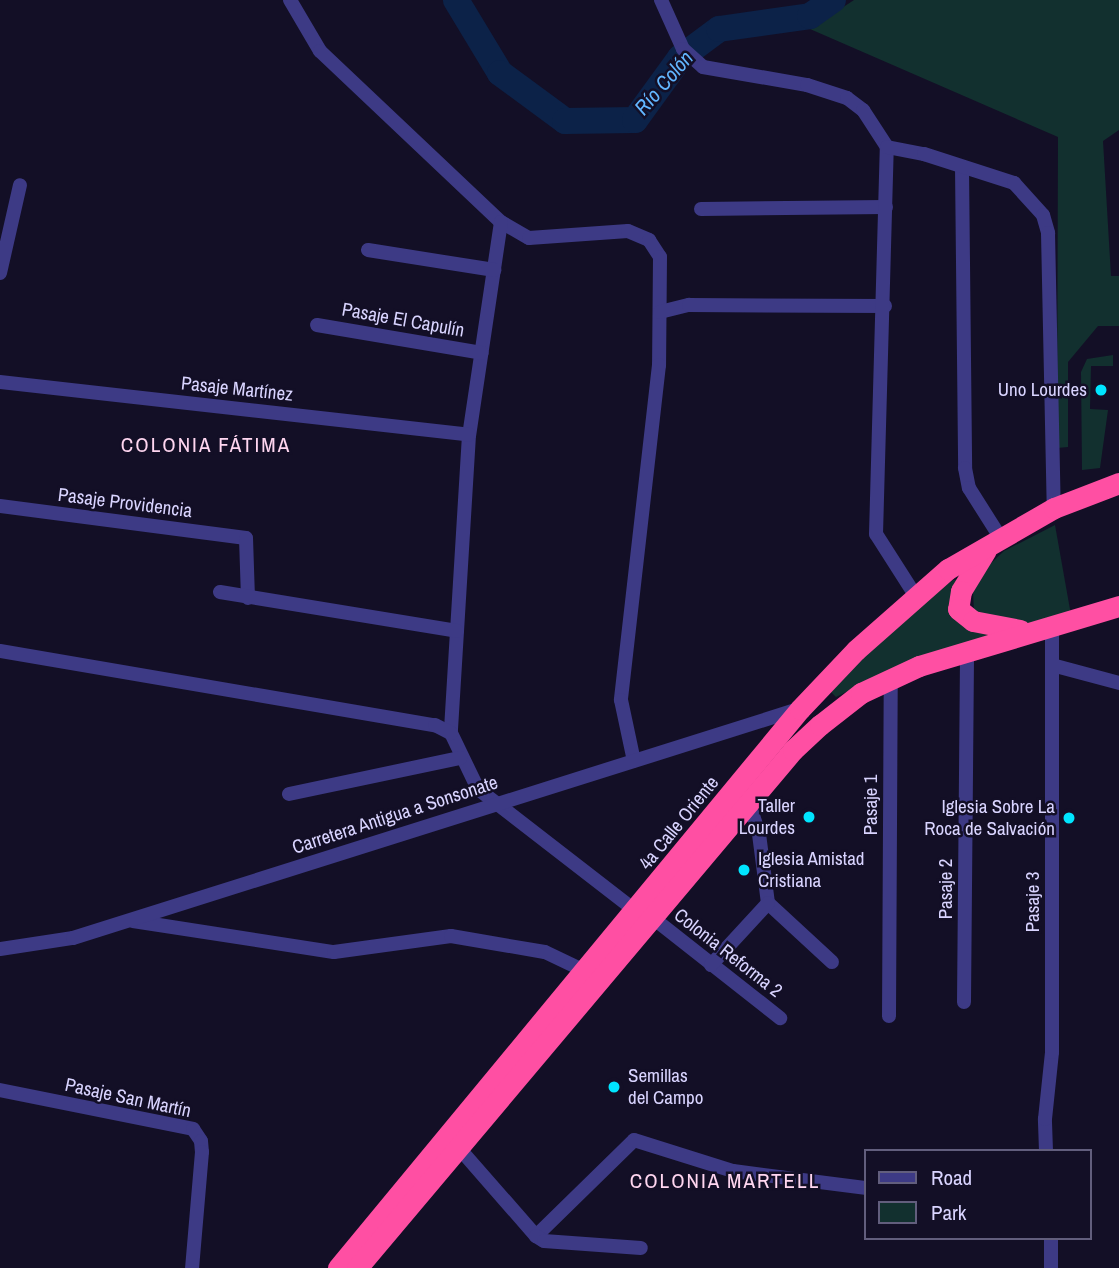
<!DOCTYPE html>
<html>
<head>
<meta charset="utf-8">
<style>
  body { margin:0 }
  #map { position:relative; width:1119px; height:1268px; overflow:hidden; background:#130f26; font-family:"Archivo Narrow",sans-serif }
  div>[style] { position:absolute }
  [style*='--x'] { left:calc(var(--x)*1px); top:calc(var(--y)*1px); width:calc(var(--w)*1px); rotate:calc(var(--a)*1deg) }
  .green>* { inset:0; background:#12302f }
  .river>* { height:26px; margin:-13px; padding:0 13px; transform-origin:13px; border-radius:13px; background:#0c2248 }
  .street>* { height:14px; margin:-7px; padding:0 7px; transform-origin:7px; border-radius:7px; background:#3d3a85 }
  .highway>* { height:21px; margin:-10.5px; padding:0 10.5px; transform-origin:10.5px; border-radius:10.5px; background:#ff4fa3 }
  .dots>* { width:19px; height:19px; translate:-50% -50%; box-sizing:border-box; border:4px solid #130f26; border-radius:50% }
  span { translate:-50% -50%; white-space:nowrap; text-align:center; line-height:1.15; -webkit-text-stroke:5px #130f26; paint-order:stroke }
  .street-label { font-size:19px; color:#d9d4ff }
  .poi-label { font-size:19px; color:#d9d4ff }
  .right { translate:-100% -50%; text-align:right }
  .left { translate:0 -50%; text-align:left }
  .water-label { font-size:21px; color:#62b6ff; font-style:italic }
  .neighbourhood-label { font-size:21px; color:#ffd6f0; letter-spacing:2px }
  .legend { position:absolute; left:864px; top:1149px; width:228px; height:91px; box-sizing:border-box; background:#130f26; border:2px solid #625e7d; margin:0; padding:9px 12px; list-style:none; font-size:21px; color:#d9d4ff }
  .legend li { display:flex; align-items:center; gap:14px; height:35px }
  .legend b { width:35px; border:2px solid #625e7d }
</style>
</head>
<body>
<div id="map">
  <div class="green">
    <i style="clip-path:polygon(854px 0,1119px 0,1119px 130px,1103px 141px,1111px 276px,1119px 276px,1119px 326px,1098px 326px,1068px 362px,1068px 447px,1057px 448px,1058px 137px,810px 29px)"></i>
    <i style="clip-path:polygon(1113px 355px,1113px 366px,1091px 366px,1090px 409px,1108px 410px,1100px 468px,1082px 470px,1081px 372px,1087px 359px)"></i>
    <i style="clip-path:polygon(1055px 525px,1071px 615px,1032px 627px,974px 612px,973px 592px,989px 565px,1004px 551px)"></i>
    <i style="clip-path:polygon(964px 578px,955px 593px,993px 637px,889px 671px,836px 697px,831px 692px,897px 623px,953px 580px)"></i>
  </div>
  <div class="river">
    <i style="--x:456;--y:0;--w:85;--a:58.9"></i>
    <i style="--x:500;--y:73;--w:81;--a:36.4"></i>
    <i style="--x:565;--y:121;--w:70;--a:-0.8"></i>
    <i style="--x:635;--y:120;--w:77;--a:-54"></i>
    <i style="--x:680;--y:58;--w:49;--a:-36.6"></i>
    <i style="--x:719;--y:29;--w:92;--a:-8.1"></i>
    <i style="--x:810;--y:16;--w:28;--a:-35"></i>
  </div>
  <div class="street">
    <i style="--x:290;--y:0;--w:59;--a:59.5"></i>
    <i style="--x:320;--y:51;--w:249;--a:43.4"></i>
    <i style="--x:501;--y:222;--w:32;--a:30"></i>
    <i style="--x:529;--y:238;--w:99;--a:-4"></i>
    <i style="--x:628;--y:231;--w:23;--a:23"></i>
    <i style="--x:649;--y:240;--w:20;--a:57"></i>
    <i style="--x:660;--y:257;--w:108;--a:90.5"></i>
    <i style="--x:659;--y:365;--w:337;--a:96.5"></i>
    <i style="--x:621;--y:700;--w:62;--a:78"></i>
    <i style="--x:661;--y:0;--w:54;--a:65.8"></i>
    <i style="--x:683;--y:49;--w:27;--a:42"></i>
    <i style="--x:703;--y:67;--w:106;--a:9.8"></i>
    <i style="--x:807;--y:85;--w:42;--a:18"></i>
    <i style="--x:847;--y:98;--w:20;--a:37"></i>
    <i style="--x:863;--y:110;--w:44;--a:57"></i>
    <i style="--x:962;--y:167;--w:301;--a:89.4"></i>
    <i style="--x:965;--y:468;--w:20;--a:79"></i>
    <i style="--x:969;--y:488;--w:58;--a:57.7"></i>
    <i style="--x:701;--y:209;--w:185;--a:-0.6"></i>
    <i style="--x:501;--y:222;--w:215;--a:98.5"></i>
    <i style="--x:469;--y:435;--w:299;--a:93.5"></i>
    <i style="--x:451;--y:733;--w:62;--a:64.3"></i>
    <i style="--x:478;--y:789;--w:201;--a:37.7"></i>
    <i style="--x:368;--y:250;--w:128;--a:9"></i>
    <i style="--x:0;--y:273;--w:90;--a:-77.2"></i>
    <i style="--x:660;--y:312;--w:30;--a:-14"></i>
    <i style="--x:689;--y:305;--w:196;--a:0.3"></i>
    <i style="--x:317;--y:325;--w:167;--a:9.6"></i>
    <i style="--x:0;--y:382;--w:472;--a:6.4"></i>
    <i style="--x:0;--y:506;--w:248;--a:7.4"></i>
    <i style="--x:246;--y:538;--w:60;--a:88.1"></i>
    <i style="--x:220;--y:592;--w:240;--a:9.3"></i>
    <i style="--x:915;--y:595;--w:72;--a:-122.6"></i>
    <i style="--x:876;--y:534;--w:387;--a:-88.4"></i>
    <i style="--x:887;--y:147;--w:38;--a:11"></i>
    <i style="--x:924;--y:154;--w:95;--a:17.9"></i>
    <i style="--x:1014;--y:183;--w:43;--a:47.8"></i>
    <i style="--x:1043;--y:215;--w:19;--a:74"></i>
    <i style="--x:1048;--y:233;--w:275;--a:88.8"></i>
    <i style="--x:0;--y:651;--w:441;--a:9.7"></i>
    <i style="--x:435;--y:725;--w:18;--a:27"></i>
    <i style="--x:1052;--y:665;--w:69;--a:15"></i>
    <i style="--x:289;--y:794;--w:175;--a:-11.9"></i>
    <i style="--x:749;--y:803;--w:33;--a:72"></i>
    <i style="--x:759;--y:834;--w:70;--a:82.6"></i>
    <i style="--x:768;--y:903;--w:87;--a:42.7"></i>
    <i style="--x:653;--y:918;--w:162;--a:38.2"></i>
    <i style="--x:133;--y:921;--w:203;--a:8.8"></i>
    <i style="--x:334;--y:952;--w:118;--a:-7.8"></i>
    <i style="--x:451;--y:936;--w:95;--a:9.7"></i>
    <i style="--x:545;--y:952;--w:47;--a:25.5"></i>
    <i style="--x:0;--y:949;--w:74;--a:-8.6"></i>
    <i style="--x:73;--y:938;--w:761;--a:-17.51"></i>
    <i style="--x:711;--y:965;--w:84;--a:-47.4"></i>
    <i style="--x:964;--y:1002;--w:351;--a:-89.5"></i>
    <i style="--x:889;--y:1016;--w:339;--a:-89.7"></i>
    <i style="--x:0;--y:1090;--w:197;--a:11.4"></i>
    <i style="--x:193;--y:1129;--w:14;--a:56"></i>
    <i style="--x:201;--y:1141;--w:11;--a:85"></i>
    <i style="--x:202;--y:1152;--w:116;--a:94.9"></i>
    <i style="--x:459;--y:1148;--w:117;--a:48.8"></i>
    <i style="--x:536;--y:1236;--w:137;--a:-44.4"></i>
    <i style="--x:634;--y:1140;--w:104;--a:17.4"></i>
    <i style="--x:733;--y:1171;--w:133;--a:7.3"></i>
    <i style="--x:1046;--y:1151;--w:32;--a:-92"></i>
    <i style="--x:1045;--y:1119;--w:67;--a:-84"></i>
    <i style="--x:1052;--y:1052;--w:427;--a:-90"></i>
    <i style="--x:536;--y:1236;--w:9;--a:32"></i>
    <i style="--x:544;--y:1241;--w:97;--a:4.1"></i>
    <i style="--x:1051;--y:1238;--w:30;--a:90"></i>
  </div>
  <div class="highway">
    <i style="--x:986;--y:550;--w:48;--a:121.4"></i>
    <i style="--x:961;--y:591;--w:18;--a:99"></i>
    <i style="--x:958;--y:609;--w:19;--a:39"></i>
    <i style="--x:973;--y:621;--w:48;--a:10.8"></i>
    <i style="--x:338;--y:1268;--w:725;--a:-50.43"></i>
    <i style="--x:800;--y:709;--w:81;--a:-46.5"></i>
    <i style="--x:856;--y:650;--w:123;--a:-41.4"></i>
    <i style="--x:948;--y:569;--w:122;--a:-29.9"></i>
    <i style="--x:1054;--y:508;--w:70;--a:-21"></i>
    <i style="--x:357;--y:1268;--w:677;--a:-49.91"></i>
    <i style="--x:793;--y:750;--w:37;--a:-43"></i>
    <i style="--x:820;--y:725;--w:52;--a:-38"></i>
    <i style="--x:861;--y:693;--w:64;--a:-25"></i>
    <i style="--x:919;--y:666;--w:209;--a:-16.7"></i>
  </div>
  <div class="dots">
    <i style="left:1101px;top:390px;background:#00e5ff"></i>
    <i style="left:809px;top:817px;background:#00e5ff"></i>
    <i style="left:1069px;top:818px;background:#00e5ff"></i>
    <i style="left:744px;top:870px;background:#00e5ff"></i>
    <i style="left:614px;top:1087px;background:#00e5ff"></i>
  </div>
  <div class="street-label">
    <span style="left:403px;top:320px;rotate:10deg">Pasaje El Capulín</span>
    <span style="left:237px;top:389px;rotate:6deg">Pasaje Martínez</span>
    <span style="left:125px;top:503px;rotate:7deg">Pasaje Providencia</span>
    <span style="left:871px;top:805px;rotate:-90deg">Pasaje 1</span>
    <span style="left:395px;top:815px;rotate:-18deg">Carretera Antigua a Sonsonate</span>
    <span style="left:679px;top:823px;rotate:-51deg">4a Calle Oriente</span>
    <span style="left:946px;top:889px;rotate:-90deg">Pasaje 2</span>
    <span style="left:1033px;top:902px;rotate:-90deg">Pasaje 3</span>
    <span style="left:728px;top:953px;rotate:38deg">Colonia Reforma 2</span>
    <span style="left:128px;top:1098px;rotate:12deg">Pasaje San Martín</span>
  </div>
  <div class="poi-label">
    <span class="right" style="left:1087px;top:390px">Uno Lourdes</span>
    <span class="right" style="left:795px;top:817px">Taller<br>Lourdes</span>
    <span class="right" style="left:1055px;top:818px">Iglesia Sobre La<br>Roca de Salvación</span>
    <span class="left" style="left:758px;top:870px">Iglesia Amistad<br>Cristiana</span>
    <span class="left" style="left:628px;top:1087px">Semillas<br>del Campo</span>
  </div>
  <div class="water-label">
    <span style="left:664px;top:83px;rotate:-49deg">Río Colón</span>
  </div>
  <div class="neighbourhood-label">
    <span style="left:206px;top:445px">COLONIA FÁTIMA</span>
    <span style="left:725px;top:1181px">COLONIA MARTELL</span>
  </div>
  <ul class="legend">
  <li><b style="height:9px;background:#3d3a85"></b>Road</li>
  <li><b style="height:19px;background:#12302f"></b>Park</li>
  </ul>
</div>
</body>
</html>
